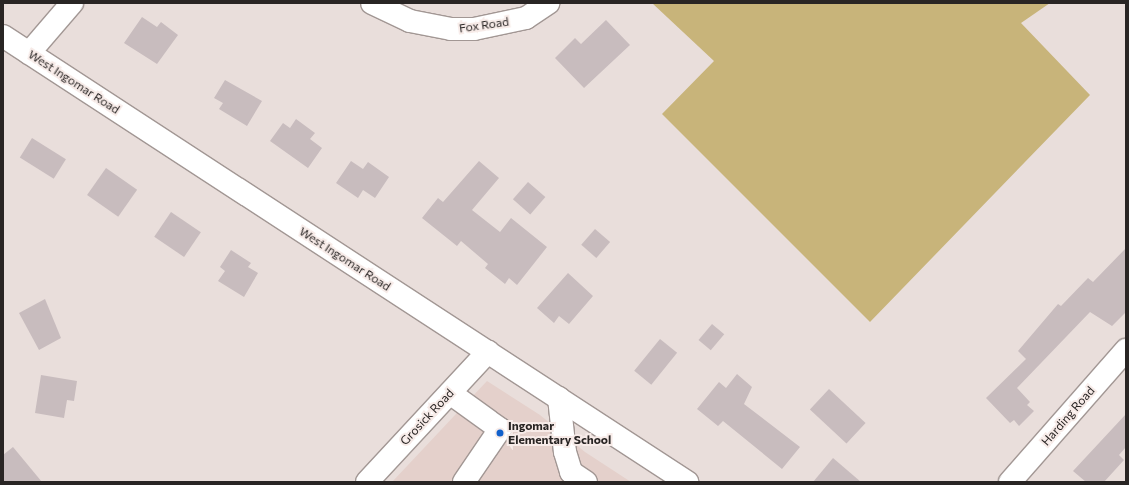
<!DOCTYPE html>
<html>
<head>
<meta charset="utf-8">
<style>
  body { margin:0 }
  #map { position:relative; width:1129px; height:485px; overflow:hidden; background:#e9dedb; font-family:Commissioner,sans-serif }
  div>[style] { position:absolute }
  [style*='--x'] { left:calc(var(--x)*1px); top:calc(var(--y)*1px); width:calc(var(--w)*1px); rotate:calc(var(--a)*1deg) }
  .built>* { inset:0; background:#e4d0cb }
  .green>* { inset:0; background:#c8b47a }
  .building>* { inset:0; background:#c8bcbe; transform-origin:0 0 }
  .roads { filter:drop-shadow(1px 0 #a29794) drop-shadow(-1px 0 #a29794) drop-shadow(0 1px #a29794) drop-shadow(0 -1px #a29794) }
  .minor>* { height:22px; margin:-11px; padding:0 11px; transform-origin:11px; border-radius:11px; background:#fff }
  .major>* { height:22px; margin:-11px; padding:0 11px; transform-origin:11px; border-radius:11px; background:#fff }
  .dots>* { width:11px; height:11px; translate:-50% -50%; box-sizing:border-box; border:2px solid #f7ebe8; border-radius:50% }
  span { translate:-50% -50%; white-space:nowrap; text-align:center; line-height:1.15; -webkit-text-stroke:4px #f7ebe8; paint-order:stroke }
  .street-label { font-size:12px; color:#292524 }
  .poi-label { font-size:12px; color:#292524; font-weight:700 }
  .left { translate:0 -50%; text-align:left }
  .frame { position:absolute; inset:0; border:4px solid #292524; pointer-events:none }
</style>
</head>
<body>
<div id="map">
  <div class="built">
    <i style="clip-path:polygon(487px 381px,540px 415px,585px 452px,631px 482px,392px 482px)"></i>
  </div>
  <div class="green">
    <i style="clip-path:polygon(652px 3px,1050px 3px,1021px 23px,1090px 95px,870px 322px,662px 114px,714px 61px)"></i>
  </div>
  <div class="building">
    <i style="clip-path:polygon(142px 17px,157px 27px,161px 22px,178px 35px,157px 64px,124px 43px)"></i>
    <i style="clip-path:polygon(606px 20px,630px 45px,584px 88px,555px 58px,575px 38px,581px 44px)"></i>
    <i style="clip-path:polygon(225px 80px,262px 101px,247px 126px,219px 109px,223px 103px,214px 98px)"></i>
    <i style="clip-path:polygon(296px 119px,315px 133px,310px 139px,322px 148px,308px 168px,270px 141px,283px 123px,290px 128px)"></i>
    <i style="left:32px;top:138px;width:40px;height:23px;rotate:32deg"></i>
    <i style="clip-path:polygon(351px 161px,363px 169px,368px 162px,389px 177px,375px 198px,363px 190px,358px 198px,336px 183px)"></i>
    <i style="clip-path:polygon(479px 161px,499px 178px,472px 210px,500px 232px,511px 218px,547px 247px,517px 285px,509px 278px,505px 284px,485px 268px,488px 264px,461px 241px,457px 246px,422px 218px,438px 198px,443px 202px)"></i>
    <i style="left:106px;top:168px;width:38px;height:33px;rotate:35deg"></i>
    <i style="left:528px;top:182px;width:23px;height:23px;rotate:41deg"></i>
    <i style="left:171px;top:212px;width:36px;height:30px;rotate:34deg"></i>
    <i style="left:595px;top:229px;width:20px;height:21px;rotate:41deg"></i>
    <i style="clip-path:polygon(1126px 248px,1126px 312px,1112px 326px,1090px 312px,1017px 388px,1030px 402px,1027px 405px,1034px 411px,1019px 426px,1014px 420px,1010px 423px,986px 398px,1026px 359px,1018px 351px,1058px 304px,1061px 306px,1088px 278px,1093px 282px)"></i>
    <i style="clip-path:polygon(231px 250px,251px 263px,248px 267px,258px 273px,244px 297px,218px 281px,225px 271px,220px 267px)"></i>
    <i style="clip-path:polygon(568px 273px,593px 296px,569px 324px,559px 316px,554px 323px,537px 308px)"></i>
    <i style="clip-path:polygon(45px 299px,61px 338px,39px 350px,19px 313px)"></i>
    <i style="left:712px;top:324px;width:16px;height:21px;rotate:40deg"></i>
    <i style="left:660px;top:339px;width:22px;height:41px;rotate:39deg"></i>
    <i style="clip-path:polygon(737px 374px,752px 387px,744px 404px,800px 447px,782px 469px,723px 421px,718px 426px,697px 409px,719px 382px,726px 388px)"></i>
    <i style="clip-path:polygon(41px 375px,77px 381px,74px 401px,67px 400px,64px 418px,35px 413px)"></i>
    <i style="left:829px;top:389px;width:50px;height:28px;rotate:43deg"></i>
    <i style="clip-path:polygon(1126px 414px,1126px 447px,1119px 455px,1124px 460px,1104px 482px,1086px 482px,1073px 471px)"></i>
    <i style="clip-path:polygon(13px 447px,42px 482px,3px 482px,3px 455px)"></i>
    <i style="clip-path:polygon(833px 458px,861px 482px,813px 482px)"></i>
  </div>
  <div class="roads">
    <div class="minor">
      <i style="--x:372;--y:3;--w:42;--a:25.3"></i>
      <i style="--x:410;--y:21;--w:42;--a:11"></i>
      <i style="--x:451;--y:29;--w:23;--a:0"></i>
      <i style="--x:474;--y:29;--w:53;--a:-11.9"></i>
      <i style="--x:526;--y:18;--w:27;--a:-34"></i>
      <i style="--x:29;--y:53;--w:66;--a:-49.3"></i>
      <i style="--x:450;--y:393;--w:62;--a:35.8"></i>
      <i style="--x:500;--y:429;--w:64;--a:124.2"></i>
      <i style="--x:559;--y:398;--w:54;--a:83.7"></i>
      <i style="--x:565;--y:452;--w:21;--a:73"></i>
      <i style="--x:571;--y:472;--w:18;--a:34"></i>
      <i style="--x:367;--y:482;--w:178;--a:-47.1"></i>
      <i style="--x:1010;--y:482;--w:176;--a:-48.7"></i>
    </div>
    <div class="major">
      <i style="--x:3;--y:36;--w:817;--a:33.11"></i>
    </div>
  </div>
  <div class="dots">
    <i style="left:500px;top:433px;background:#1261cb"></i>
  </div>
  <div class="street-label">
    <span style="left:484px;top:25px;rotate:-8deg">Fox Road</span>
    <span style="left:74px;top:82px;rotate:33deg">West Ingomar Road</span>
    <span style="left:345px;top:259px;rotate:33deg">West Ingomar Road</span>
    <span style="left:1068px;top:416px;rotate:-49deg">Harding Road</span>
    <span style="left:427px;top:417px;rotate:-47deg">Grosick Road</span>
  </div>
  <div class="poi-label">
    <span class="left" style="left:508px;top:433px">Ingomar<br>Elementary School</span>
  </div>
  <div class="frame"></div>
</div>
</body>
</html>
